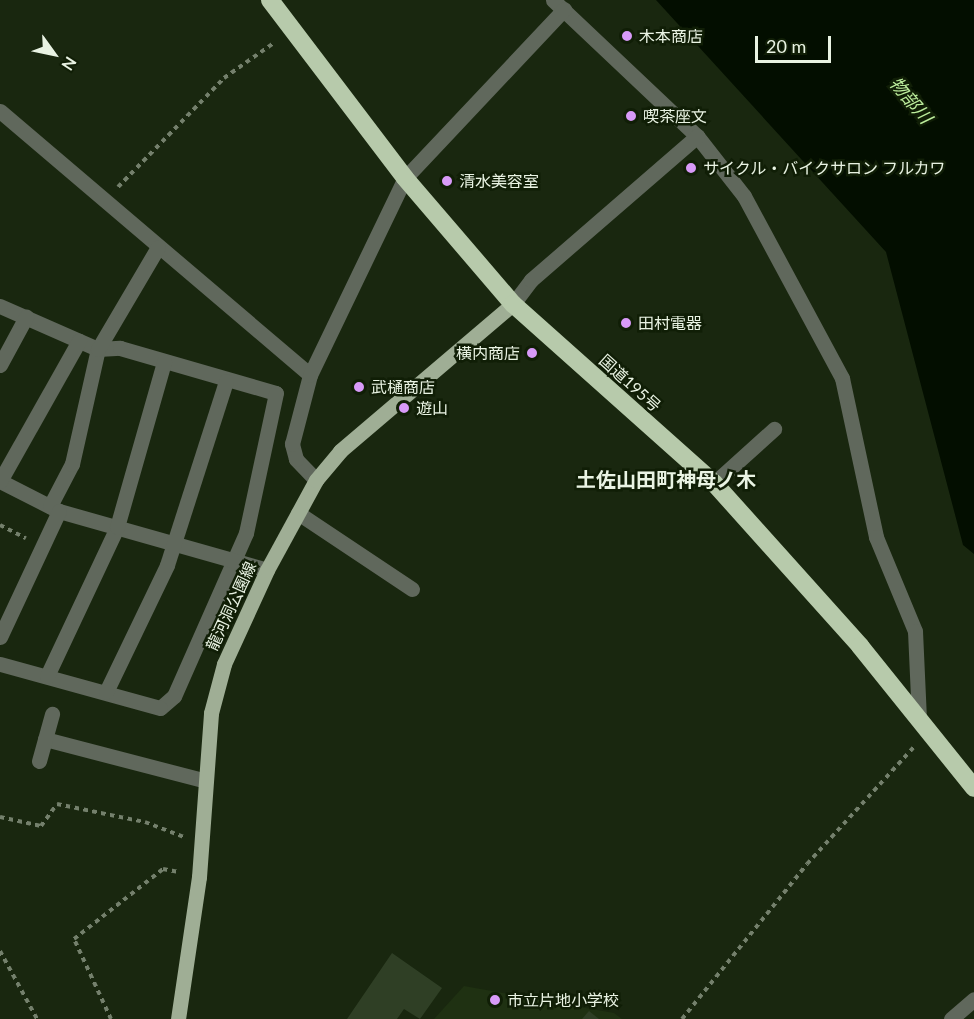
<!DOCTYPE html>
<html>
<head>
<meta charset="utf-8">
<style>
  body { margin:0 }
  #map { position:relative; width:974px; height:1019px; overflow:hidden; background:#19270f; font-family:Lato,"Noto Sans JP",sans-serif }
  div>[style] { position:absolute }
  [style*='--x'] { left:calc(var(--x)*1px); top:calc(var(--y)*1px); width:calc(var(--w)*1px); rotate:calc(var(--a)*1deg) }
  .built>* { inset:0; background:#1f3112 }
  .water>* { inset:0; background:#030e00 }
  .building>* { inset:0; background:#2f3f25 }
  .path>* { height:4px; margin-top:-2px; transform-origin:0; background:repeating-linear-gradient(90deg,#74806c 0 4.5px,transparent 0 9px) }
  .lane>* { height:15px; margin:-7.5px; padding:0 7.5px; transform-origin:7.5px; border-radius:7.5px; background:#60685c }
  .street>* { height:15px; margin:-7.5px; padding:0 7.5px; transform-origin:7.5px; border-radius:7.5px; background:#60685c }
  .primary>* { height:15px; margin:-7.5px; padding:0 7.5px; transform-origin:7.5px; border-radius:7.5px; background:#9fae95 }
  .highway>* { height:18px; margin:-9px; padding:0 9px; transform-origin:9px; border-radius:9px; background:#b7caab }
  .dots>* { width:16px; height:16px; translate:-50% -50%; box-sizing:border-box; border:3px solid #101e06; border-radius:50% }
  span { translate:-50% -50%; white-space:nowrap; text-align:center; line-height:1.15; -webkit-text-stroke:5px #101e06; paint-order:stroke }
  .poi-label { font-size:16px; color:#e9f3e3 }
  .left { translate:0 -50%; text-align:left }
  .right { translate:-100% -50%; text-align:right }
  .street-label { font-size:16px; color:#e9f3e3 }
  .water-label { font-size:18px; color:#bdee9d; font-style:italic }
  .quarter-label { font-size:20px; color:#e9f3e3; font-weight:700 }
  .north { position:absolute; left:24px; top:24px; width:60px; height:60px; -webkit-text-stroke:4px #101e06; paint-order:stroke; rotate:123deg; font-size:16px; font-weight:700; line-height:24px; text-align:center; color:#e9f3e3 }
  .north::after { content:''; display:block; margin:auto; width:21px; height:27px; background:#e9f3e3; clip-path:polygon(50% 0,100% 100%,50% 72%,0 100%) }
  .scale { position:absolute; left:755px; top:36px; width:76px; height:27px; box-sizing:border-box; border:3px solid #e9f3e3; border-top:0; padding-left:8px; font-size:18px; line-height:21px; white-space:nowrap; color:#e9f3e3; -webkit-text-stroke:4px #101e06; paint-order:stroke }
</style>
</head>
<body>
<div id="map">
  <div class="built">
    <i style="clip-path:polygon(464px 986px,614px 1013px,622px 1019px,434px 1019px)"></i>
  </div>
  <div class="water">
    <i style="clip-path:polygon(656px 0,974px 0,974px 554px,963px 545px,886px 252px)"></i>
  </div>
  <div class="building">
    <i style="clip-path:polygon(392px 953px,442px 988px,420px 1019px,404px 1009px,397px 1019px,347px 1019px)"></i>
    <i style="clip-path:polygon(589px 1011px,599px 1019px,582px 1019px)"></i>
  </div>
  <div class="path">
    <i style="--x:118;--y:187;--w:152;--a:-45.8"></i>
    <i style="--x:224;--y:78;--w:62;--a:-35.2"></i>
    <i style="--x:0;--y:525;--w:29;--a:27"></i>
    <i style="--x:0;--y:817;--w:42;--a:12.4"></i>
    <i style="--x:41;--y:826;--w:27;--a:-54"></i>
    <i style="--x:57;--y:804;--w:90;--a:11.6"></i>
    <i style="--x:145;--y:822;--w:42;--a:21"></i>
    <i style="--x:0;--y:951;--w:77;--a:61.4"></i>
    <i style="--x:111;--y:1019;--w:88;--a:-114.8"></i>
    <i style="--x:74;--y:939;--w:113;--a:-38.2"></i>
    <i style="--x:163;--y:869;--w:16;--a:11"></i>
    <i style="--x:682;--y:1019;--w:199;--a:-51.1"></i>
    <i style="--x:807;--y:864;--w:159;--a:-47.6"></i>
  </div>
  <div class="lane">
    <i style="--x:714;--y:483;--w:81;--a:-42"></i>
  </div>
  <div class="street">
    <i style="--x:553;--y:0;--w:198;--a:43.4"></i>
    <i style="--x:697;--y:136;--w:76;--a:51.9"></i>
    <i style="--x:744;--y:196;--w:207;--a:61.7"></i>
    <i style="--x:842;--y:378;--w:163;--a:77.9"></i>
    <i style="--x:876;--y:537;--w:102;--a:67.5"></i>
    <i style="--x:915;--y:631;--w:88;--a:87.4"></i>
    <i style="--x:0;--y:111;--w:407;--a:40.4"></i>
    <i style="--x:513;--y:304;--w:30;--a:-53"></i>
    <i style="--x:531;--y:280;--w:220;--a:-40.9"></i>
    <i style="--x:0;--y:306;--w:107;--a:23.7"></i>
    <i style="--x:98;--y:349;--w:22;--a:-3"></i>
    <i style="--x:120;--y:348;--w:162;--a:16.1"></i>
    <i style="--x:276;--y:393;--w:143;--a:102.1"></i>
    <i style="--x:246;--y:533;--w:178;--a:113.8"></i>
    <i style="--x:174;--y:696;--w:18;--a:139"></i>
    <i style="--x:160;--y:708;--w:166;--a:-164.6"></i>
    <i style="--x:0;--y:365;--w:55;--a:-61.6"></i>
    <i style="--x:316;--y:480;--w:29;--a:-134"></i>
    <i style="--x:296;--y:459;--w:16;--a:-105"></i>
    <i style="--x:292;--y:444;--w:71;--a:-75.4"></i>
    <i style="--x:310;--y:375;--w:219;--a:-64.3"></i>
    <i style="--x:405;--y:178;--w:232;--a:-46.7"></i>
    <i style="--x:0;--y:481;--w:66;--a:27"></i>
    <i style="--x:59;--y:511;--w:216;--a:15.8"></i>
    <i style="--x:0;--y:481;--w:161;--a:-60.6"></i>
    <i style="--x:50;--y:506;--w:47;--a:-62.4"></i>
    <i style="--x:72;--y:464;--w:118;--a:-77.3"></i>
    <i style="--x:98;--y:349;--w:118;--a:-59.5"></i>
    <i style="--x:298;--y:513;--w:137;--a:33.7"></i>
    <i style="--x:0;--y:637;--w:139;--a:-64.9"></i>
    <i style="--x:47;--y:676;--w:165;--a:-64.8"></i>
    <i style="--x:117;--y:527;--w:172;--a:-74.1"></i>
    <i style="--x:106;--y:692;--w:141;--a:-64.3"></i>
    <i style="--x:167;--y:565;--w:193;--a:-72.2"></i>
    <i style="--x:45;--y:739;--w:162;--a:14.6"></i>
    <i style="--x:39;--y:761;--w:49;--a:-74.5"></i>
    <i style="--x:951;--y:1019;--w:30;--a:-41"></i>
  </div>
  <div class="primary">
    <i style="--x:178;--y:1019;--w:144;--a:-81.6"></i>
    <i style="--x:199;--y:877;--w:164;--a:-85.8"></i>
    <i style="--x:211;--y:713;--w:51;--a:-75.1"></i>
    <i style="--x:224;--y:664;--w:103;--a:-65.4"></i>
    <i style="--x:267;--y:570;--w:102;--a:-61.4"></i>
    <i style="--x:316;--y:480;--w:38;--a:-50"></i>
    <i style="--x:340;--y:451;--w:227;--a:-40.4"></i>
  </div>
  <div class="highway">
    <i style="--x:270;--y:0;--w:223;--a:52.8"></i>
    <i style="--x:405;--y:178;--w:166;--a:49.4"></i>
    <i style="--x:513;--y:304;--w:269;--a:41.7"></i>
    <i style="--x:714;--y:483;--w:219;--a:48.1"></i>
    <i style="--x:860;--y:646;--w:182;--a:51.2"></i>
  </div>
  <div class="dots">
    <i style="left:627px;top:36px;background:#d89af8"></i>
    <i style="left:631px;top:116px;background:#d89af8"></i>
    <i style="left:691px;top:168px;background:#d89af8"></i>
    <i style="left:447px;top:181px;background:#d89af8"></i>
    <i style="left:626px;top:323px;background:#d89af8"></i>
    <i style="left:532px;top:353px;background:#d89af8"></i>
    <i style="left:359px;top:387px;background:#d89af8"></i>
    <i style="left:404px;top:408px;background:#d89af8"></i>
    <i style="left:495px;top:1000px;background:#d89af8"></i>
  </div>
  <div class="poi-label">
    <span class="left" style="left:639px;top:36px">木本商店</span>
    <span class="left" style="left:643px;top:116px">喫茶座文</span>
    <span class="left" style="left:703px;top:168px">サイクル・バイクサロン フルカワ</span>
    <span class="left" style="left:459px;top:181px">清水美容室</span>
    <span class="left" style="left:638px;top:323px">田村電器</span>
    <span class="right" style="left:520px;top:353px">横内商店</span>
    <span class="left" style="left:371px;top:387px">武樋商店</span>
    <span class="left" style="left:416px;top:408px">遊山</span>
    <span class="left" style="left:507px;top:1000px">市立片地小学校</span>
  </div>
  <div class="street-label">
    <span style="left:630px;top:383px;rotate:42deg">国道195号</span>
    <span style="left:231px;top:606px;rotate:-65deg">龍河洞公園線</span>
  </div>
  <div class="water-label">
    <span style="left:911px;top:100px;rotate:50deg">物部川</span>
  </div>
  <div class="quarter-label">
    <span style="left:666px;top:479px">土佐山田町神母ノ木</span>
  </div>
  <div class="north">N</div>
  <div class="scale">20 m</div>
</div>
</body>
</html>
